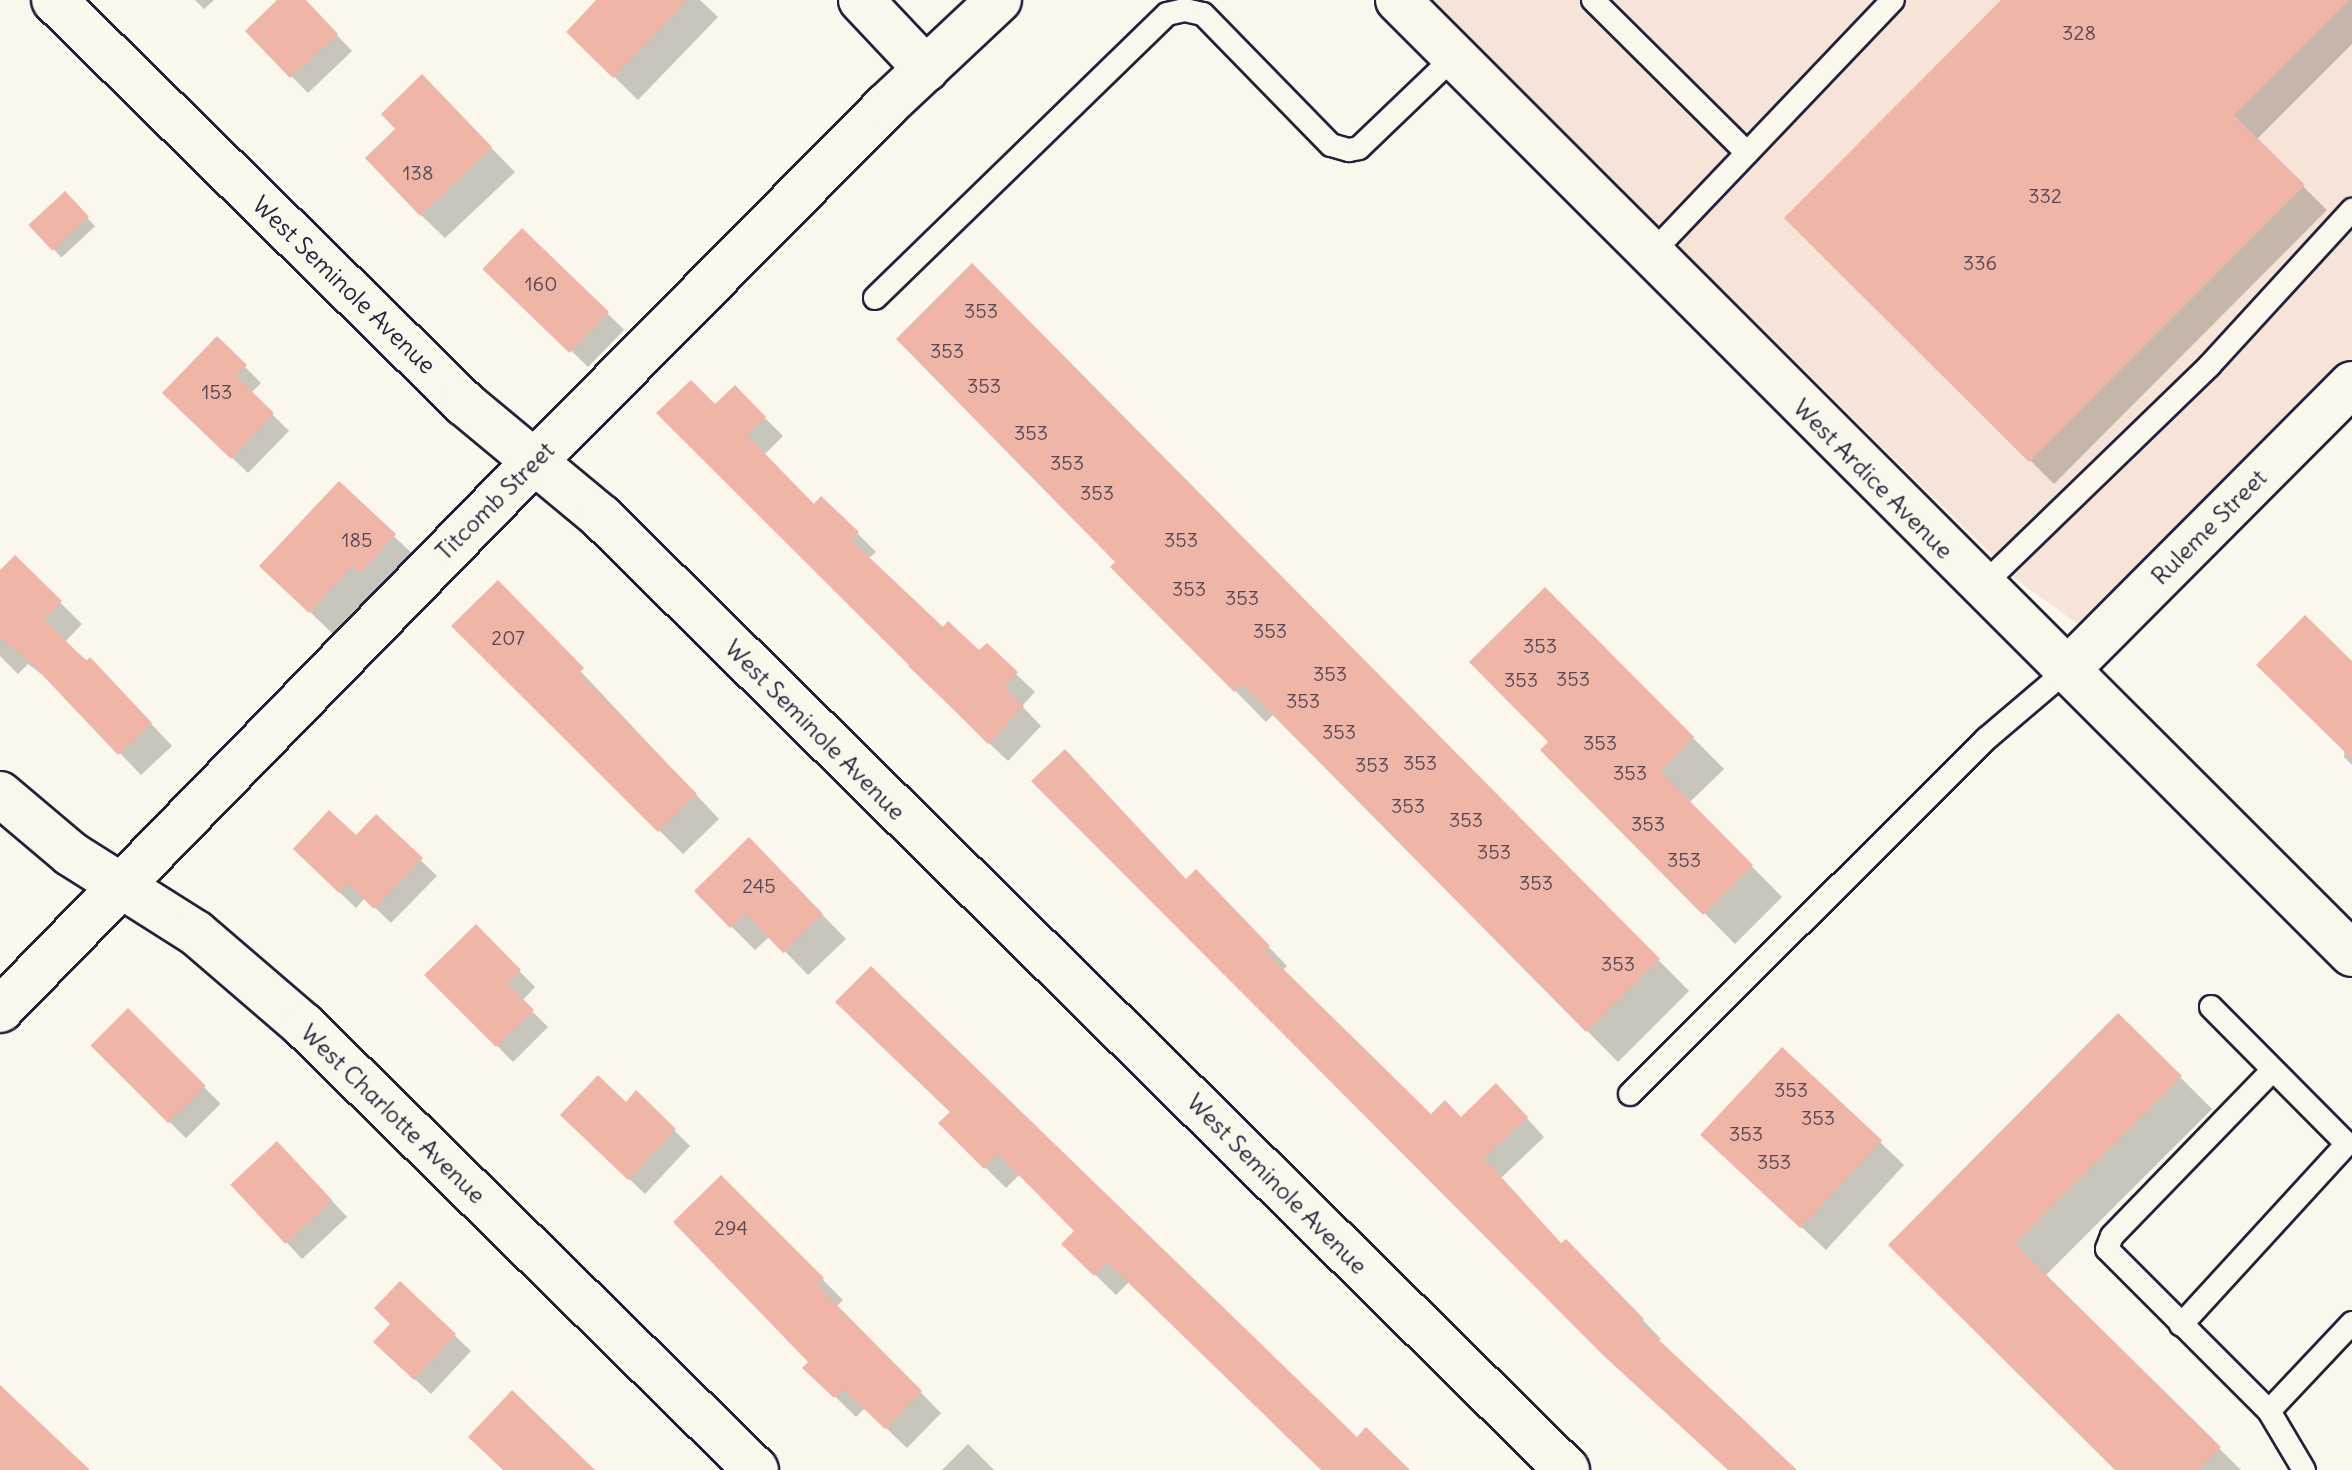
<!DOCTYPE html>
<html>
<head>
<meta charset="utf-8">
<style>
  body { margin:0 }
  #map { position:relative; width:2352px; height:1470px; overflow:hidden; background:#fbf7ec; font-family:Delius,sans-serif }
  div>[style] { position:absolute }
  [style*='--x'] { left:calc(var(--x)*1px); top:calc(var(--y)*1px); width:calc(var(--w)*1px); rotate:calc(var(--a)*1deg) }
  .built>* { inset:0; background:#f7e4d8 }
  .shadow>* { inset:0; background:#0003; transform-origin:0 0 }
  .building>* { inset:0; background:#efb6a8; transform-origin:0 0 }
  .roads { filter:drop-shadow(2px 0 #22223b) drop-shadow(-2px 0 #22223b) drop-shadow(0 2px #22223b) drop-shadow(0 -2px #22223b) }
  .lane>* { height:22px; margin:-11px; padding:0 11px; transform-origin:11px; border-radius:11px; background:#fbf7ec }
  .street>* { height:44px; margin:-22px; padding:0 22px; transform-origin:22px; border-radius:22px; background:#fbf7ec }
  .secondary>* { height:44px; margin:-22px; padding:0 22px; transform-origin:22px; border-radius:22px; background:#fbf7ec }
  span { translate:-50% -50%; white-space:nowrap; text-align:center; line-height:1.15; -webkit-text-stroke:6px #fbf7ec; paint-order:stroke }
  .number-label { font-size:20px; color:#554756 }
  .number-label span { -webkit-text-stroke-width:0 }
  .street-label { font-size:24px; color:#22223b }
</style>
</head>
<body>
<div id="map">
  <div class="built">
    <i style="clip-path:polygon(1430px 0,2352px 0,2352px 377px,2102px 641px,2018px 581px)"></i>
  </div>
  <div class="shadow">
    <i style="clip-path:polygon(195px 0,214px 0,204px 9px)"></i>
    <i style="clip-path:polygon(280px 0,304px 0,352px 51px,308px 93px,247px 31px)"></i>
    <i style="clip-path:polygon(599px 0,700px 0,718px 17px,638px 100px,568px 32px)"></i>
    <i style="clip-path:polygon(2004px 0,2352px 0,2352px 44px,2256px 140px,2327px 210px,2054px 484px,1787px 218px)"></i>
    <i style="clip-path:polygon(422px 77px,515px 172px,445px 238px,421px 215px,398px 129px)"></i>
    <i style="left:65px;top:194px;width:44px;height:46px;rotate:47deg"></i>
    <i style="left:522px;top:231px;width:142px;height:52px;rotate:44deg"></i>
    <i style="clip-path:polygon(972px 266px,1689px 991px,1618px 1062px,1274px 714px,1266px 722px,1113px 567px,1118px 562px)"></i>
    <i style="clip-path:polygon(217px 339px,261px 383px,251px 393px,289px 431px,248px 473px,165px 393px)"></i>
    <i style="clip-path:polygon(735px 388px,783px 436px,764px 455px,814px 507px,857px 533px,876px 552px,868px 559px,943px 630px,1016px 674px,1035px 692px,1022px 706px,1041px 726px,1008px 761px,908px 666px,912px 663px,716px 407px)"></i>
    <i style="clip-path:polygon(339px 484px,419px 560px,385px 595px,378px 588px,334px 635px,286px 589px)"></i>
    <i style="clip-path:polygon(15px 558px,82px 624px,65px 642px,112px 682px,172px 746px,141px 775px,52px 682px,28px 664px,18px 674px,0 656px,0 573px)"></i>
    <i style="clip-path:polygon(498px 583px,719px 819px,683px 854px,454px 626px)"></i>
    <i style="clip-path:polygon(1545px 589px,1724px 769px,1689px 803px,1782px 897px,1735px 944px,1543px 750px,1551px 742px)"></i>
    <i style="clip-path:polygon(2352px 664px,2352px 765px,2344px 757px)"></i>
    <i style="clip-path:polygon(376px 817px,437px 876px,391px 923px,365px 898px,356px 908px,295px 849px,356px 838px)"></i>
    <i style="clip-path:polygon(773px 864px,846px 939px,808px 975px,770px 936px,755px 950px,696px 891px)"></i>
    <i style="clip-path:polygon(1187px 881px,1214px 890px,1287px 966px,1282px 971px,1431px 1116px,1461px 1119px,1514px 1104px,1544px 1137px,1501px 1178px,1562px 1245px,1566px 1241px,1661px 1339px,1658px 1341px,1796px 1470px,1729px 1470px)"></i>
    <i style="clip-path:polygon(476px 927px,535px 987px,522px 1001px,548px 1027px,513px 1062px,427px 975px)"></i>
    <i style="left:128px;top:1011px;width:131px;height:49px;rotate:45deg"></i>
    <i style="clip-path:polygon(2118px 1015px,2212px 1109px,2045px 1276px,2241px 1470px,2117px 1470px,1891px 1245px)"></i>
    <i style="clip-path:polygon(1782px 1049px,1904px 1165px,1826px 1250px,1727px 1157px)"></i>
    <i style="clip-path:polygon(636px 1093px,690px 1146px,645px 1194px,562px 1115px,626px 1104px)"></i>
    <i style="clip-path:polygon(952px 1112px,1357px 1440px,1407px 1470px,1323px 1470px,1129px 1282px,1116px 1295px,1064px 1244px,1076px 1231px,1020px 1174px,1006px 1188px,941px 1123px)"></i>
    <i style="clip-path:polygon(293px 1159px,347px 1217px,302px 1259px,233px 1185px)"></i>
    <i style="clip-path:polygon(721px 1178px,843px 1300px,836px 1307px,941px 1413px,907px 1448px,865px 1408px,856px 1417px,805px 1367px,810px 1362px)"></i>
    <i style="clip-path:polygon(400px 1284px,471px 1351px,431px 1394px,392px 1358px)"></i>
    <i style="clip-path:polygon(968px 1444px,994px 1470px,942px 1470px)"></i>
  </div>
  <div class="building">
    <i style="clip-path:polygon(277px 0,306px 0,338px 34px,290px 78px,245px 31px)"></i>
    <i style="clip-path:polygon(596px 0,688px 0,613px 78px,566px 32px)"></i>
    <i style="clip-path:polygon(2001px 0,2349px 0,2234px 115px,2305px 185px,2029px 462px,1784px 218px)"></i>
    <i style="clip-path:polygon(422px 74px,492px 147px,420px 216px,365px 158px,395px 129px,381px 114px)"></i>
    <i style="left:65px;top:191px;width:35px;height:50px;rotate:47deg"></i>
    <i style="left:522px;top:228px;width:121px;height:57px;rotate:44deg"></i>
    <i style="clip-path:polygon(972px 263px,1660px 959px,1586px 1032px,1242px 684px,1234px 692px,1110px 567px,1115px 562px,896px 339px)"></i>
    <i style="clip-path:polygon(217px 336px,247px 365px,236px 376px,274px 413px,231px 459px,162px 393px)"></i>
    <i style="clip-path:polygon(691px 380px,715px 404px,735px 385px,766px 417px,747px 435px,814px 504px,821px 496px,859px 532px,851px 540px,943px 627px,948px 621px,979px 650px,987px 643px,1018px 672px,1004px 687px,1024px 706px,988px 744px,656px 413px)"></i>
    <i style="clip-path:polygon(339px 481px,396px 534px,360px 573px,353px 566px,309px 613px,259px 566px)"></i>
    <i style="clip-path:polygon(15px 555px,62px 601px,44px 619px,86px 661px,90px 657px,152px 723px,118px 755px,32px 664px,0 638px,0 570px)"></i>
    <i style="clip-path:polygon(498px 580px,584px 668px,579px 673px,697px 794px,658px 832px,451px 626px)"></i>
    <i style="clip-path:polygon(1545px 587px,1694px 737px,1660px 771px,1753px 865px,1703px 915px,1540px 750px,1548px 742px,1469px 662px)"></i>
    <i style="clip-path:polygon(2305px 615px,2352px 661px,2352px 759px,2256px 665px)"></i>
    <i style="clip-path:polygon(1065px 749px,1186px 879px,1196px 869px,1270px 946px,1265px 951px,1431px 1114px,1445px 1100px,1461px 1117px,1496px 1083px,1528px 1117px,1484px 1158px,1561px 1243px,1566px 1239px,1644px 1319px,1640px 1322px,1797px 1470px,1728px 1470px,1605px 1357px,1031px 781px)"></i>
    <i style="clip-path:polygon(329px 810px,356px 835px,376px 814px,423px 858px,374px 909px,348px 884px,339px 893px,293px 849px)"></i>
    <i style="clip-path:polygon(749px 837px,823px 914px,783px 953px,745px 913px,730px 928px,694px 891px)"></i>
    <i style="clip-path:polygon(476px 924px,521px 970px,507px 983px,534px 1010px,496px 1047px,424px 975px)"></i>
    <i style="clip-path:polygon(871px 966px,1357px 1437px,1366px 1427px,1410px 1470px,1321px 1470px,1107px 1262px,1094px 1276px,1061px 1244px,1074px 1231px,998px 1154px,984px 1169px,938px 1123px,950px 1112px,835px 1002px)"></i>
    <i style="left:128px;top:1008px;width:110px;height:53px;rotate:45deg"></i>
    <i style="clip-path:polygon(2118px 1013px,2182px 1076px,2015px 1244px,2221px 1447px,2199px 1470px,2115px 1470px,1888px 1245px)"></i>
    <i style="left:1782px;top:1047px;width:137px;height:120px;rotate:43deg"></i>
    <i style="clip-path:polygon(598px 1075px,626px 1102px,636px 1090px,676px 1129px,628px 1180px,560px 1115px)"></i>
    <i style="left:277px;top:1141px;width:81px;height:64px;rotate:47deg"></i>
    <i style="clip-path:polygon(721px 1175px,824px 1278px,817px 1285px,922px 1391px,885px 1429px,843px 1389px,834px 1398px,802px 1368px,808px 1362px,673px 1222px)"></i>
    <i style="clip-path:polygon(400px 1281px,456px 1334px,414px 1380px,373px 1342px,390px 1324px,374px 1308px)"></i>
    <i style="clip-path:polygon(0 1385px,90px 1470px,0 1470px)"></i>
    <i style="clip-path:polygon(512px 1390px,595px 1470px,503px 1470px,468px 1437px)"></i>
  </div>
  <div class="roads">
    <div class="lane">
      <i style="--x:1593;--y:0;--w:217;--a:44.8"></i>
      <i style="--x:1650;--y:255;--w:352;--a:-46.4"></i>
      <i style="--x:875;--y:298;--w:407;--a:-44.2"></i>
      <i style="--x:1167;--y:14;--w:18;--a:-13"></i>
      <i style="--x:1185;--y:10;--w:18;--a:13"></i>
      <i style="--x:1203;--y:14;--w:183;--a:45.7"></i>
      <i style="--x:1331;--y:145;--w:19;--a:16"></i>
      <i style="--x:1349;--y:150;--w:10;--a:-11"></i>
      <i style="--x:1359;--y:148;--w:132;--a:-43.8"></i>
      <i style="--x:1981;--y:587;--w:318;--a:-44.1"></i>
      <i style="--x:2209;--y:366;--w:212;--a:-47.5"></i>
      <i style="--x:1630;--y:1094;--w:503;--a:-44.92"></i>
      <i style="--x:1986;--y:739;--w:105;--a:-40.4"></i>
      <i style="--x:2181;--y:1325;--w:246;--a:-47.5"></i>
      <i style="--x:2347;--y:1144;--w:193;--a:-134.8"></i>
      <i style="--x:2269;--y:1411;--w:229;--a:-135"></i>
      <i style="--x:2107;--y:1249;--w:14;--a:-69"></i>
      <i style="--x:2112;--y:1236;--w:231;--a:-45.9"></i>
      <i style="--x:2304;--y:1470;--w:69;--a:-120.7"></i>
      <i style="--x:2269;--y:1411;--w:121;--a:-46.7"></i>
    </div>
    <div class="street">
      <i style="--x:54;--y:0;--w:576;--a:44.51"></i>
      <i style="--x:465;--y:404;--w:177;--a:39.7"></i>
      <i style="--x:601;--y:517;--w:1357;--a:44.61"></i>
      <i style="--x:861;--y:0;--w:95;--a:46.7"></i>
      <i style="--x:2066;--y:671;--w:405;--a:-45.1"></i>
      <i style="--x:0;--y:794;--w:93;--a:40.2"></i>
      <i style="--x:71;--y:854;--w:148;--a:32.3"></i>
      <i style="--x:196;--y:933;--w:141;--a:40.7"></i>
      <i style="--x:303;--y:1025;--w:635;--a:44.49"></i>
      <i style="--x:0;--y:1010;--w:765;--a:-45.74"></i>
      <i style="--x:534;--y:462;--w:501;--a:-45.32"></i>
      <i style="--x:886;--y:106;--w:155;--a:-43.2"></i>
    </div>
    <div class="secondary">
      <i style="--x:1398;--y:0;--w:1349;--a:45"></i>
    </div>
  </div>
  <div class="number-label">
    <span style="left:2079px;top:32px">328</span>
    <span style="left:418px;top:172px">138</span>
    <span style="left:2045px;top:195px">332</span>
    <span style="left:1980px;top:262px">336</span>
    <span style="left:541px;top:283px">160</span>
    <span style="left:981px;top:310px">353</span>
    <span style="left:947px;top:350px">353</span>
    <span style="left:984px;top:385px">353</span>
    <span style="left:217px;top:391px">153</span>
    <span style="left:1031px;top:432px">353</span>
    <span style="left:1067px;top:462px">353</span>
    <span style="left:1097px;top:492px">353</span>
    <span style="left:357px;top:539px">185</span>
    <span style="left:1181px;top:539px">353</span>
    <span style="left:1189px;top:588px">353</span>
    <span style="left:1242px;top:597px">353</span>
    <span style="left:1270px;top:630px">353</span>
    <span style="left:508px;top:637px">207</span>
    <span style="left:1540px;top:645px">353</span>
    <span style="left:1330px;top:673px">353</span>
    <span style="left:1573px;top:678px">353</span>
    <span style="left:1521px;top:679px">353</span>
    <span style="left:1303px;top:700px">353</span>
    <span style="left:1339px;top:731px">353</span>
    <span style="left:1600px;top:742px">353</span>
    <span style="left:1420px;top:762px">353</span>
    <span style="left:1372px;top:764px">353</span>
    <span style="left:1630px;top:772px">353</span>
    <span style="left:1408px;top:805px">353</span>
    <span style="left:1466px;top:819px">353</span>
    <span style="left:1648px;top:823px">353</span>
    <span style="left:1494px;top:851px">353</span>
    <span style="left:1684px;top:859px">353</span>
    <span style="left:1536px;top:882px">353</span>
    <span style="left:759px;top:885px">245</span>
    <span style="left:1618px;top:963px">353</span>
    <span style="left:1791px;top:1089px">353</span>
    <span style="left:1818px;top:1117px">353</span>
    <span style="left:1746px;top:1133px">353</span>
    <span style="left:1774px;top:1161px">353</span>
    <span style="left:731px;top:1227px">294</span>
  </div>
  <div class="street-label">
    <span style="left:344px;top:285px;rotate:44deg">West Seminole Avenue</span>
    <span style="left:1873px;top:479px;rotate:45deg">West Ardice Avenue</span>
    <span style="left:495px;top:501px;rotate:-45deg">Titcomb Street</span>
    <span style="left:2209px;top:527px;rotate:-45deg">Ruleme Street</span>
    <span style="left:815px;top:730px;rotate:45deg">West Seminole Avenue</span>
    <span style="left:393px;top:1114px;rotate:44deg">West Charlotte Avenue</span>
    <span style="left:1277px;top:1184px;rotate:45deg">West Seminole Avenue</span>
  </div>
</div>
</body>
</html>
